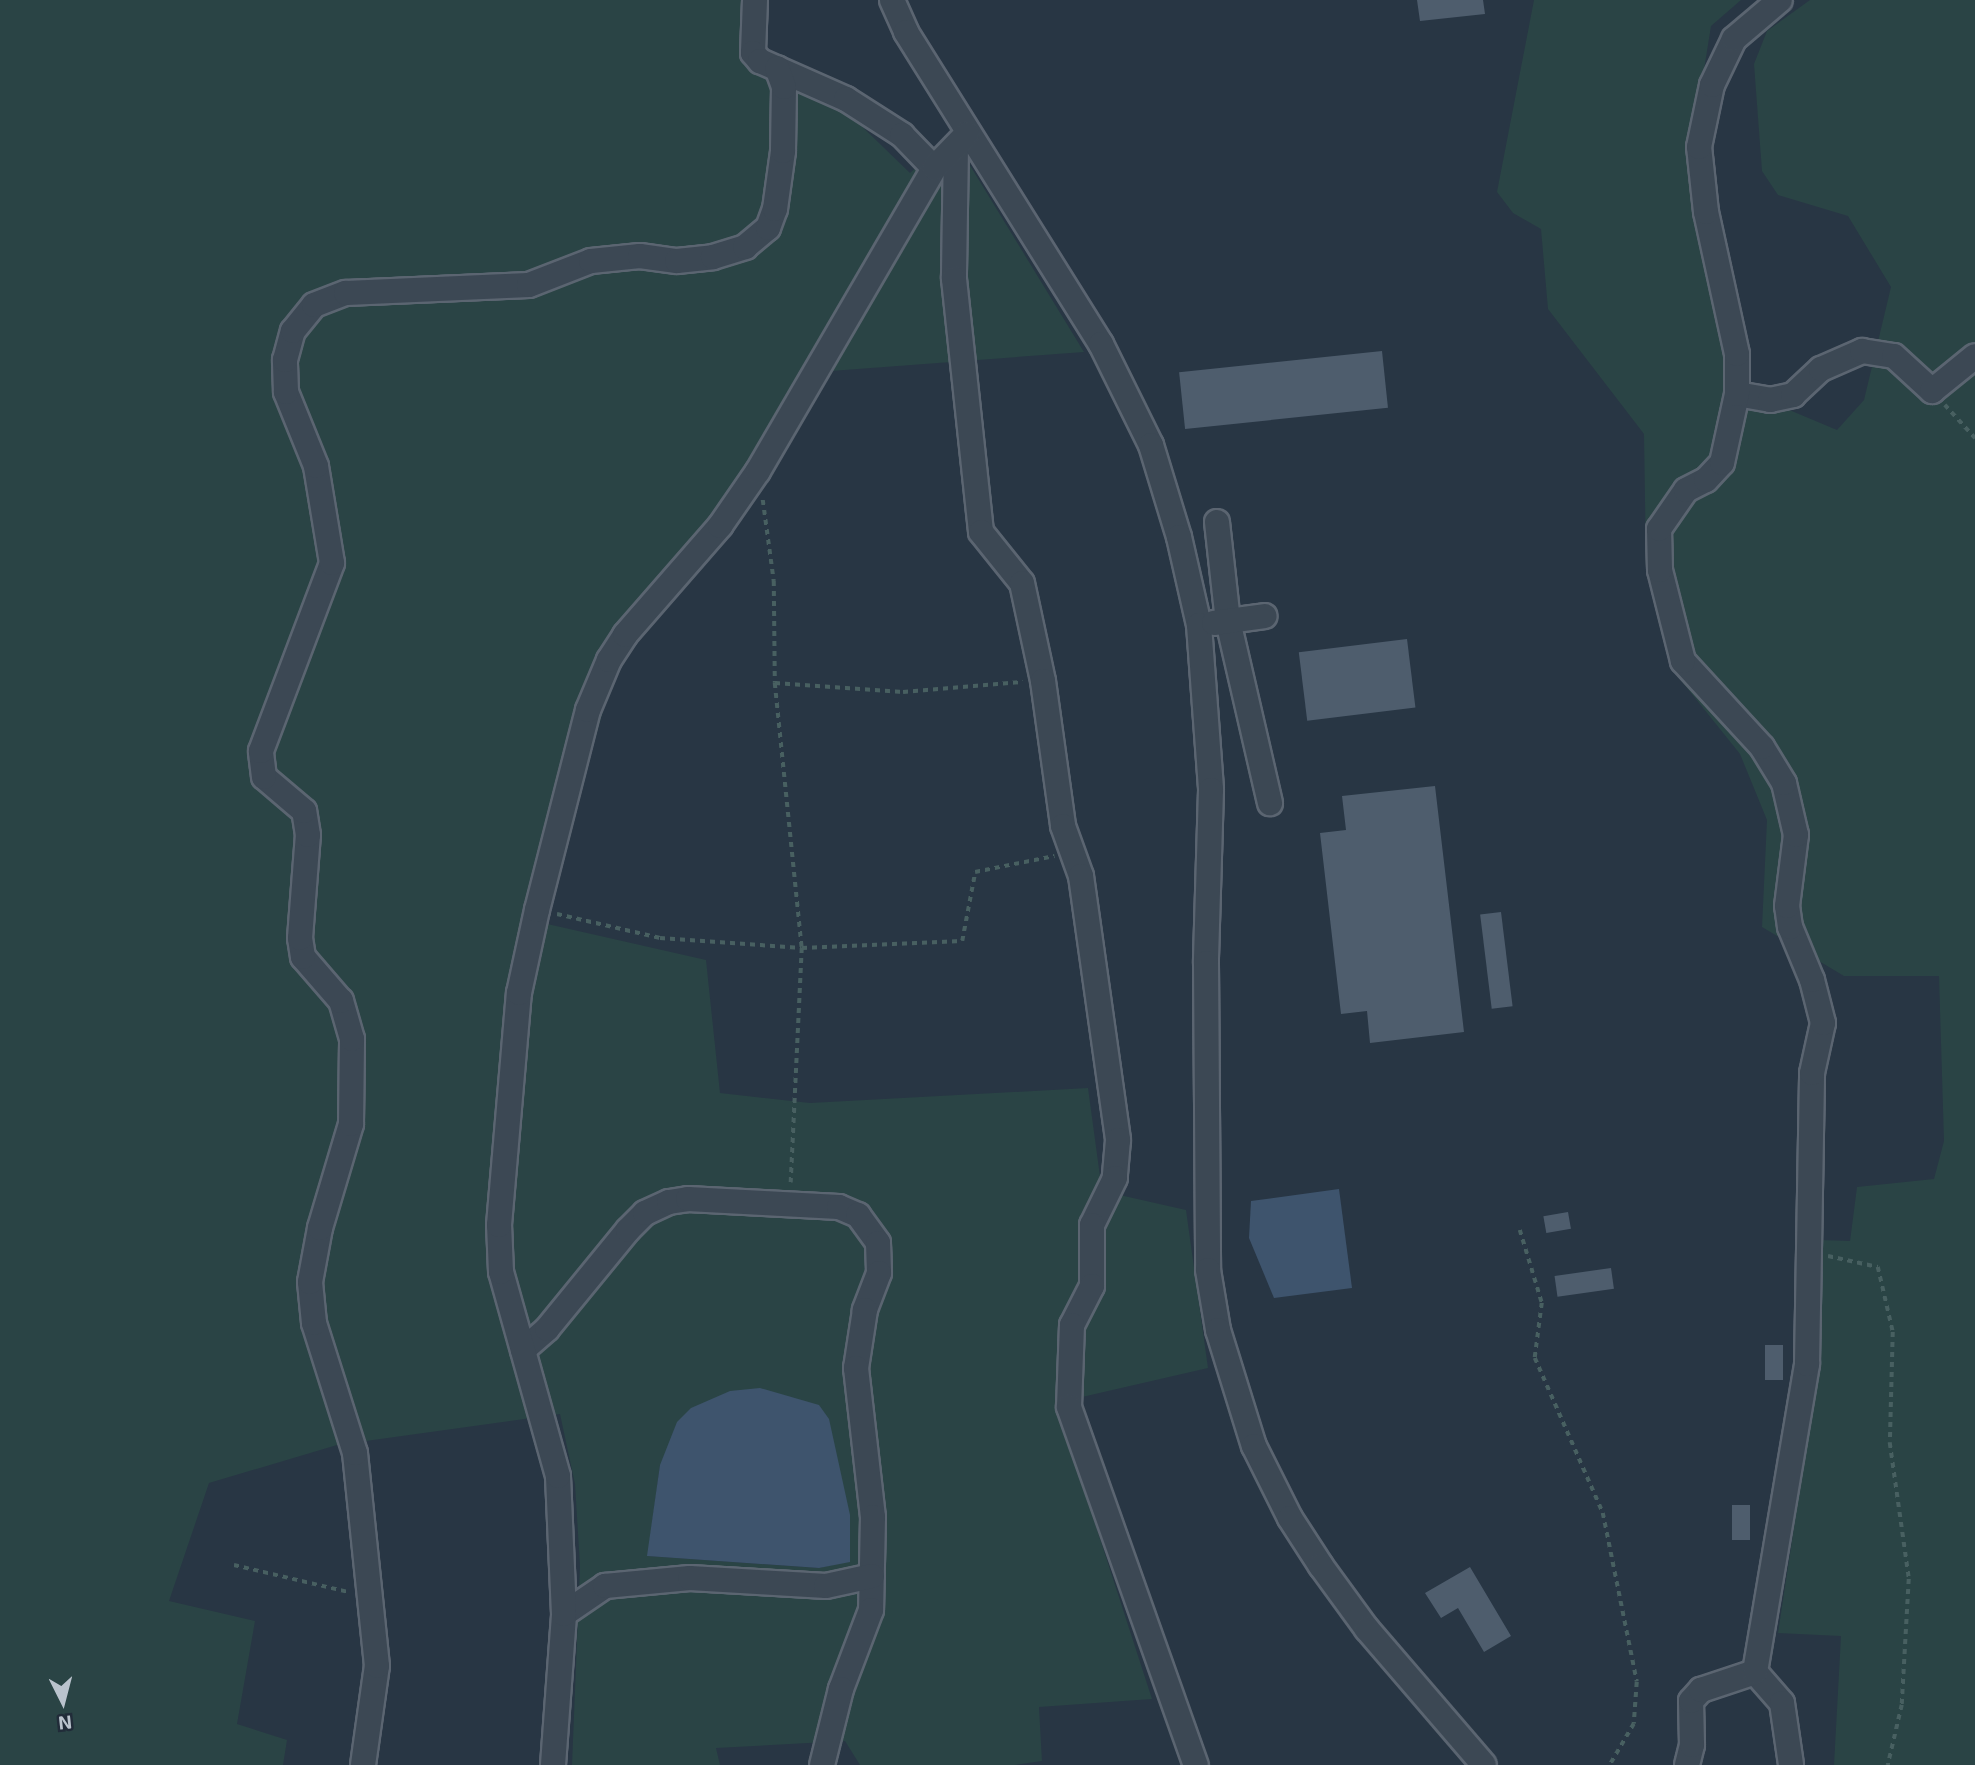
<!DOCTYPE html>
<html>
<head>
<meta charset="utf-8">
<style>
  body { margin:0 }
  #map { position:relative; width:1975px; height:1765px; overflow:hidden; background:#283644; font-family:"Exo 2",sans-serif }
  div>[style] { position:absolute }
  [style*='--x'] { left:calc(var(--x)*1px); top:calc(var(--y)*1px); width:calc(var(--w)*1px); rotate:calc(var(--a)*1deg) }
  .green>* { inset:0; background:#2a4445 }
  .water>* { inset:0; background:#3e546d }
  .building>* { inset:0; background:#4e5d6d; transform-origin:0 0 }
  .path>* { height:3.5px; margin-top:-1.75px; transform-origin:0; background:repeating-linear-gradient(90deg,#486061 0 5px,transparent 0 10px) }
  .roads { filter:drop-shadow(2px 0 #5b6571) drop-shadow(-2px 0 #5b6571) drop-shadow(0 2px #5b6571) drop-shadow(0 -2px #5b6571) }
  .minor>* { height:24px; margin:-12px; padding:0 12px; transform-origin:12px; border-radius:12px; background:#3c4854 }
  span { translate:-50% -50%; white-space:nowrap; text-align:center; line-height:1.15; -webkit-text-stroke:5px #212c39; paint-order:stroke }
  .north { position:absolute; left:28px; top:1667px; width:70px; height:70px; -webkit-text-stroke:5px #212c39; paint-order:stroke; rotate:174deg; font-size:19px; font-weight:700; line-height:28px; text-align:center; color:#bac3cd }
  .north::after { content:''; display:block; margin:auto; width:24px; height:32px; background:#bac3cd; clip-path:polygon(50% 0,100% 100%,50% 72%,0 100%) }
</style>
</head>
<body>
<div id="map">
  <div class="green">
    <i style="clip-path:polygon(evenodd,0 0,746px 0,741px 58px,760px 75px,849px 114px,910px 173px,952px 136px,1084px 352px,831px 371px,748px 497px,617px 662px,543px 923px,706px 960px,720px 1093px,810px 1103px,1088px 1088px,1102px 1191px,1186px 1210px,1208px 1368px,1056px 1403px,1152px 1699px,1039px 1707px,1042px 1761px,1015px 1765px,860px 1765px,845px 1741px,716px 1748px,720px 1765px,572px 1765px,580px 1566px,575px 1484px,560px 1414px,337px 1445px,209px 1483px,169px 1601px,255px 1621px,237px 1724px,287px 1740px,283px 1765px,0 1765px,0 0,660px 1465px,850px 1561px,819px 1568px,648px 1556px,660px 1465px)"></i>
    <i style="clip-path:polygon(1534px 0,1741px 0,1711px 26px,1690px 157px,1734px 387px,1837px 430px,1864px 400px,1891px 287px,1848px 216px,1778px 195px,1762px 171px,1754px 64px,1767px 31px,1810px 0,1975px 0,1975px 1765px,1834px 1765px,1841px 1636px,1778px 1633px,1819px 1363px,1820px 1240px,1850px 1241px,1857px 1187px,1934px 1179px,1944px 1141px,1939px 976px,1844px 976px,1762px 927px,1767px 820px,1740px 754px,1671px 668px,1646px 567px,1644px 434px,1548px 309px,1541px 229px,1513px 213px,1497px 192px)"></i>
  </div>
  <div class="water">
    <i style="clip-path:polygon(1339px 1189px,1352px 1288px,1274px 1298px,1249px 1238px,1251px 1201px)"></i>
    <i style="clip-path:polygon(760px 1388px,819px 1405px,829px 1419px,850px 1515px,850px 1562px,819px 1568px,647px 1556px,660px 1465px,677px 1422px,691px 1408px,730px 1391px)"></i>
  </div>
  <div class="building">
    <i style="clip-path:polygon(1417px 0,1483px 0,1485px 14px,1420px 21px)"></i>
    <i style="left:1382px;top:351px;width:57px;height:204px;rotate:84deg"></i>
    <i style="left:1407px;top:639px;width:69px;height:109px;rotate:83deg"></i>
    <i style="clip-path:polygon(1435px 786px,1464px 1032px,1370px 1043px,1367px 1011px,1341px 1014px,1320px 833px,1346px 830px,1342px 796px)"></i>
    <i style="left:1501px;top:912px;width:95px;height:21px;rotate:83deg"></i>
    <i style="left:1568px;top:1212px;width:17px;height:25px;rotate:80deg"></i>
    <i style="left:1611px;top:1268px;width:21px;height:57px;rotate:82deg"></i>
    <i style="left:1765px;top:1345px;width:18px;height:35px"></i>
    <i style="left:1732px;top:1505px;width:18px;height:35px"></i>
    <i style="clip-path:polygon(1470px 1567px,1511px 1636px,1484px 1652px,1458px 1608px,1441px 1618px,1425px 1593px)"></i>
  </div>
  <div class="path">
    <i style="--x:1945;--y:405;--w:45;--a:47.7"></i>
    <i style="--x:763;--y:500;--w:82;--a:82.3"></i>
    <i style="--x:774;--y:581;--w:102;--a:89.4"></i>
    <i style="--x:775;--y:683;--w:266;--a:84.2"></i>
    <i style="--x:802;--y:948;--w:235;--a:92.7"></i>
    <i style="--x:775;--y:683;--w:128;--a:4"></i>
    <i style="--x:903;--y:692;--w:120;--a:-4.8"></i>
    <i style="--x:557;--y:914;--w:106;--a:13.1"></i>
    <i style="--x:660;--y:938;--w:142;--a:4"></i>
    <i style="--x:802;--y:948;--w:160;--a:-2.5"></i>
    <i style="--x:962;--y:941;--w:70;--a:-79.3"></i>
    <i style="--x:975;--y:872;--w:81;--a:-11.4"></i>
    <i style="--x:1520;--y:1230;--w:76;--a:73.2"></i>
    <i style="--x:1542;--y:1303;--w:55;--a:97.3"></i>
    <i style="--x:1535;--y:1358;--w:169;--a:66.3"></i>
    <i style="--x:1603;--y:1513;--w:172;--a:78.6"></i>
    <i style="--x:1637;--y:1682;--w:42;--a:94.1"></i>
    <i style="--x:1634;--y:1724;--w:48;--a:120.3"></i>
    <i style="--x:1828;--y:1256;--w:51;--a:12.4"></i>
    <i style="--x:1878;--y:1267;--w:67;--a:77"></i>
    <i style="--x:1893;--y:1332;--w:111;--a:91.5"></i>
    <i style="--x:1890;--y:1443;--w:137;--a:82"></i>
    <i style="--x:1909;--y:1579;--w:126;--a:93.2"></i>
    <i style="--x:1902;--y:1705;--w:62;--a:103.1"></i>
    <i style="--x:234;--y:1565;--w:117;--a:13.3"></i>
  </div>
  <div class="roads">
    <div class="minor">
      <i style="--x:755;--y:0;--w:53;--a:92.2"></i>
      <i style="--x:753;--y:53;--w:11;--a:49"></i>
      <i style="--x:760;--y:61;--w:94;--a:23.8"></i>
      <i style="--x:846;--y:99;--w:67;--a:32.7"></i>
      <i style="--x:902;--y:135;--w:46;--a:45.9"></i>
      <i style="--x:892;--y:0;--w:35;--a:66"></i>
      <i style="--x:906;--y:32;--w:368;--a:58"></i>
      <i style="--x:1101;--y:344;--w:113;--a:63.7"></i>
      <i style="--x:1151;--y:445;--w:96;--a:73.1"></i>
      <i style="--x:1179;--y:537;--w:90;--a:77.2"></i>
      <i style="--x:1199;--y:625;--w:165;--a:85.8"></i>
      <i style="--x:1211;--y:790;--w:173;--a:91.7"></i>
      <i style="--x:1206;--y:963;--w:307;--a:89.6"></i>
      <i style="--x:1208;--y:1270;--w:61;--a:80.5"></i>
      <i style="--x:1218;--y:1330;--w:121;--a:72.8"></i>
      <i style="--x:1254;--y:1446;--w:80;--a:63.4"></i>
      <i style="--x:1290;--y:1518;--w:57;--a:57.1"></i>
      <i style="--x:1321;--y:1566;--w:78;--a:53.9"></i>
      <i style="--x:1367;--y:1629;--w:179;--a:49.3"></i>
      <i style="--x:956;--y:146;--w:133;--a:90.9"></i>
      <i style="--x:954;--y:279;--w:254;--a:83.9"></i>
      <i style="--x:981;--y:532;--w:65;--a:51.2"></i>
      <i style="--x:1022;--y:583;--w:100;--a:77.9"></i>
      <i style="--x:1043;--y:681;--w:146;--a:82.1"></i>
      <i style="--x:1063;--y:826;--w:53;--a:70.2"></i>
      <i style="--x:1081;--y:876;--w:267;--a:82"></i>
      <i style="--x:1118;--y:1140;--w:38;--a:95"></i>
      <i style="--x:1115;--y:1178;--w:52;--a:116.1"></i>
      <i style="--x:1092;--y:1225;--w:61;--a:90"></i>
      <i style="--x:1092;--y:1286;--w:44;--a:117.1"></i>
      <i style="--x:1072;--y:1325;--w:82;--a:92.1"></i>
      <i style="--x:1069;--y:1407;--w:380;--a:70.5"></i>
      <i style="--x:1737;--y:394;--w:34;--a:10"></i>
      <i style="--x:1770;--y:400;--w:24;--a:-12"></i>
      <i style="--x:1793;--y:395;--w:38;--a:-43"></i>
      <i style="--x:1821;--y:369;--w:45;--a:-23.7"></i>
      <i style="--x:1862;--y:351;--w:32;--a:9"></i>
      <i style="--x:1894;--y:356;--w:52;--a:42.6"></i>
      <i style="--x:1932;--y:391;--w:55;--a:-39.1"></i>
      <i style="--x:1217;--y:522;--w:100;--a:83.7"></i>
      <i style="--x:1228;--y:621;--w:187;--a:77"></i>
      <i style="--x:1214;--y:623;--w:51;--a:-7.8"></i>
      <i style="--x:523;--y:1350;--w:32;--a:-41"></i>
      <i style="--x:547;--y:1329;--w:128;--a:-50.7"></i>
      <i style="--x:628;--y:1230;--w:24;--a:-45"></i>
      <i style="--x:645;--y:1213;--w:26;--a:-25"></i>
      <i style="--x:669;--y:1202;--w:19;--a:-9"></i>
      <i style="--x:688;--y:1199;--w:151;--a:3"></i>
      <i style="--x:839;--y:1207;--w:21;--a:23"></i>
      <i style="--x:858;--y:1215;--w:34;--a:54"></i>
      <i style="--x:878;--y:1243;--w:30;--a:88"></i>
      <i style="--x:879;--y:1273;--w:40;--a:111"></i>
      <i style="--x:865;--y:1310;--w:59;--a:98.8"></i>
      <i style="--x:856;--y:1368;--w:150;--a:83.5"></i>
      <i style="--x:873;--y:1517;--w:93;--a:91.2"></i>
      <i style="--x:871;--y:1610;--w:85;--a:110.8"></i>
      <i style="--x:841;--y:1689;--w:78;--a:104"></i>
      <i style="--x:564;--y:1614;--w:50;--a:-34.3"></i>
      <i style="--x:605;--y:1586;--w:85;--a:-5.4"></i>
      <i style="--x:690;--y:1578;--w:136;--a:3.4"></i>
      <i style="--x:826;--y:1586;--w:47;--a:-12.3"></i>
      <i style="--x:1755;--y:1672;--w:41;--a:48.9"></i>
      <i style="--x:1782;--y:1703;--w:63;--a:81.7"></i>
      <i style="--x:363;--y:1765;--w:100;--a:-82"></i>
      <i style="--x:377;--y:1666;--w:214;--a:-95.9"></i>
      <i style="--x:355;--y:1453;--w:136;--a:-107.5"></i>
      <i style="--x:314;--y:1323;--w:41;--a:-95.6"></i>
      <i style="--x:310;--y:1282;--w:55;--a:-79.5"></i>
      <i style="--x:320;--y:1228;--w:109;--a:-73.4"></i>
      <i style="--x:351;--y:1124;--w:85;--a:-89.3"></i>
      <i style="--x:352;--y:1039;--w:40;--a:-106"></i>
      <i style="--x:341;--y:1001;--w:58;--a:-130.8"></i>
      <i style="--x:303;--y:957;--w:19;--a:-99"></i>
      <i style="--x:300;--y:938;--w:103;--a:-85.6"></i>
      <i style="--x:308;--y:835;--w:24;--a:-99"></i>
      <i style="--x:304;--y:811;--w:52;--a:-139.6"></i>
      <i style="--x:264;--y:777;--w:26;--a:-97"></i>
      <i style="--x:261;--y:751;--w:201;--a:-69.3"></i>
      <i style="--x:332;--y:563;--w:98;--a:-99.4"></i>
      <i style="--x:316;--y:466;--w:80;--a:-112.1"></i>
      <i style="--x:286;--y:392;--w:32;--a:-92"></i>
      <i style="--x:285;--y:360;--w:30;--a:-75"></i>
      <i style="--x:293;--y:331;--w:33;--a:-51"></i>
      <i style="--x:314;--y:305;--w:34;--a:-21"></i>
      <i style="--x:346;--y:293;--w:183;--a:-2.5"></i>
      <i style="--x:529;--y:285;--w:66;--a:-21.2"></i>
      <i style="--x:591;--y:261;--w:49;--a:-5.8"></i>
      <i style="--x:640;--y:256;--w:37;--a:8"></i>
      <i style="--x:677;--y:261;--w:36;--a:-6"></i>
      <i style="--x:713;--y:257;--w:34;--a:-17"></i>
      <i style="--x:745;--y:247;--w:30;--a:-40"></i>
      <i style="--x:768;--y:228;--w:20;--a:-70"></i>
      <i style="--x:775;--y:209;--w:59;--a:-82.1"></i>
      <i style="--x:783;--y:151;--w:64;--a:-89.1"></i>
      <i style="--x:784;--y:87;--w:20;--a:-110"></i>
      <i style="--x:553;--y:1765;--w:151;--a:-85.8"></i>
      <i style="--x:564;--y:1614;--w:138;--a:-92.5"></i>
      <i style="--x:558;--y:1476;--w:212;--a:-105.6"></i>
      <i style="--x:501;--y:1272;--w:47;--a:-92.4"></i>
      <i style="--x:499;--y:1225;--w:233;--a:-85.1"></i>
      <i style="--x:519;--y:993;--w:85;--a:-77.8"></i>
      <i style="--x:537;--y:910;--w:206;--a:-75.7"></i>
      <i style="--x:588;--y:710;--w:54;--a:-67.2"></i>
      <i style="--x:609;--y:660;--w:30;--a:-57"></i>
      <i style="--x:625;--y:635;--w:145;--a:-48.9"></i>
      <i style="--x:720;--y:526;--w:67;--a:-55.4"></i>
      <i style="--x:758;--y:471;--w:350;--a:-59.8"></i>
      <i style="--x:934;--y:168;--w:47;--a:-45.9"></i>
      <i style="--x:1687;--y:1765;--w:21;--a:-76"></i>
      <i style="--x:1692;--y:1745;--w:44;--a:-91.3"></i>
      <i style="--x:1691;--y:1701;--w:15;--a:-48"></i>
      <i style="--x:1701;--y:1690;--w:57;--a:-18.4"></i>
      <i style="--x:1755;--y:1672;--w:312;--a:-80.4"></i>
      <i style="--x:1807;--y:1364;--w:291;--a:-89"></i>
      <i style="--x:1812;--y:1073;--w:51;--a:-77.6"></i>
      <i style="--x:1823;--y:1023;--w:44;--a:-104.3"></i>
      <i style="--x:1812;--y:980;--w:57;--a:-112.5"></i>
      <i style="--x:1790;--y:927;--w:21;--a:-98"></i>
      <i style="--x:1787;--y:906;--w:72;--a:-82.8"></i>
      <i style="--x:1796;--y:835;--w:53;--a:-103"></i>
      <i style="--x:1784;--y:783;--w:42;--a:-121.4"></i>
      <i style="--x:1762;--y:747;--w:117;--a:-132.6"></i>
      <i style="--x:1683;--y:661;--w:94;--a:-104.2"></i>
      <i style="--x:1660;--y:570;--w:41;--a:-91.4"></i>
      <i style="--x:1659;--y:529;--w:47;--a:-55.3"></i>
      <i style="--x:1686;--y:490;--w:22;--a:-27"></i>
      <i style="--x:1706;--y:480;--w:23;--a:-47"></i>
      <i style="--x:1722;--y:463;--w:71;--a:-77.7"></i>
      <i style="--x:1737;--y:394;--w:40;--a:-90"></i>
      <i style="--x:1737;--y:354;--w:145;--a:-102.3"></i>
      <i style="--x:1706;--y:212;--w:65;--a:-96.1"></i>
      <i style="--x:1699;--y:147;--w:63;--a:-78.2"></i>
      <i style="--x:1712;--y:85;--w:51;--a:-64.4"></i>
      <i style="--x:1734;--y:39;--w:60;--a:-40.3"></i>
    </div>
  </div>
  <div class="north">N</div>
</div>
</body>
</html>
